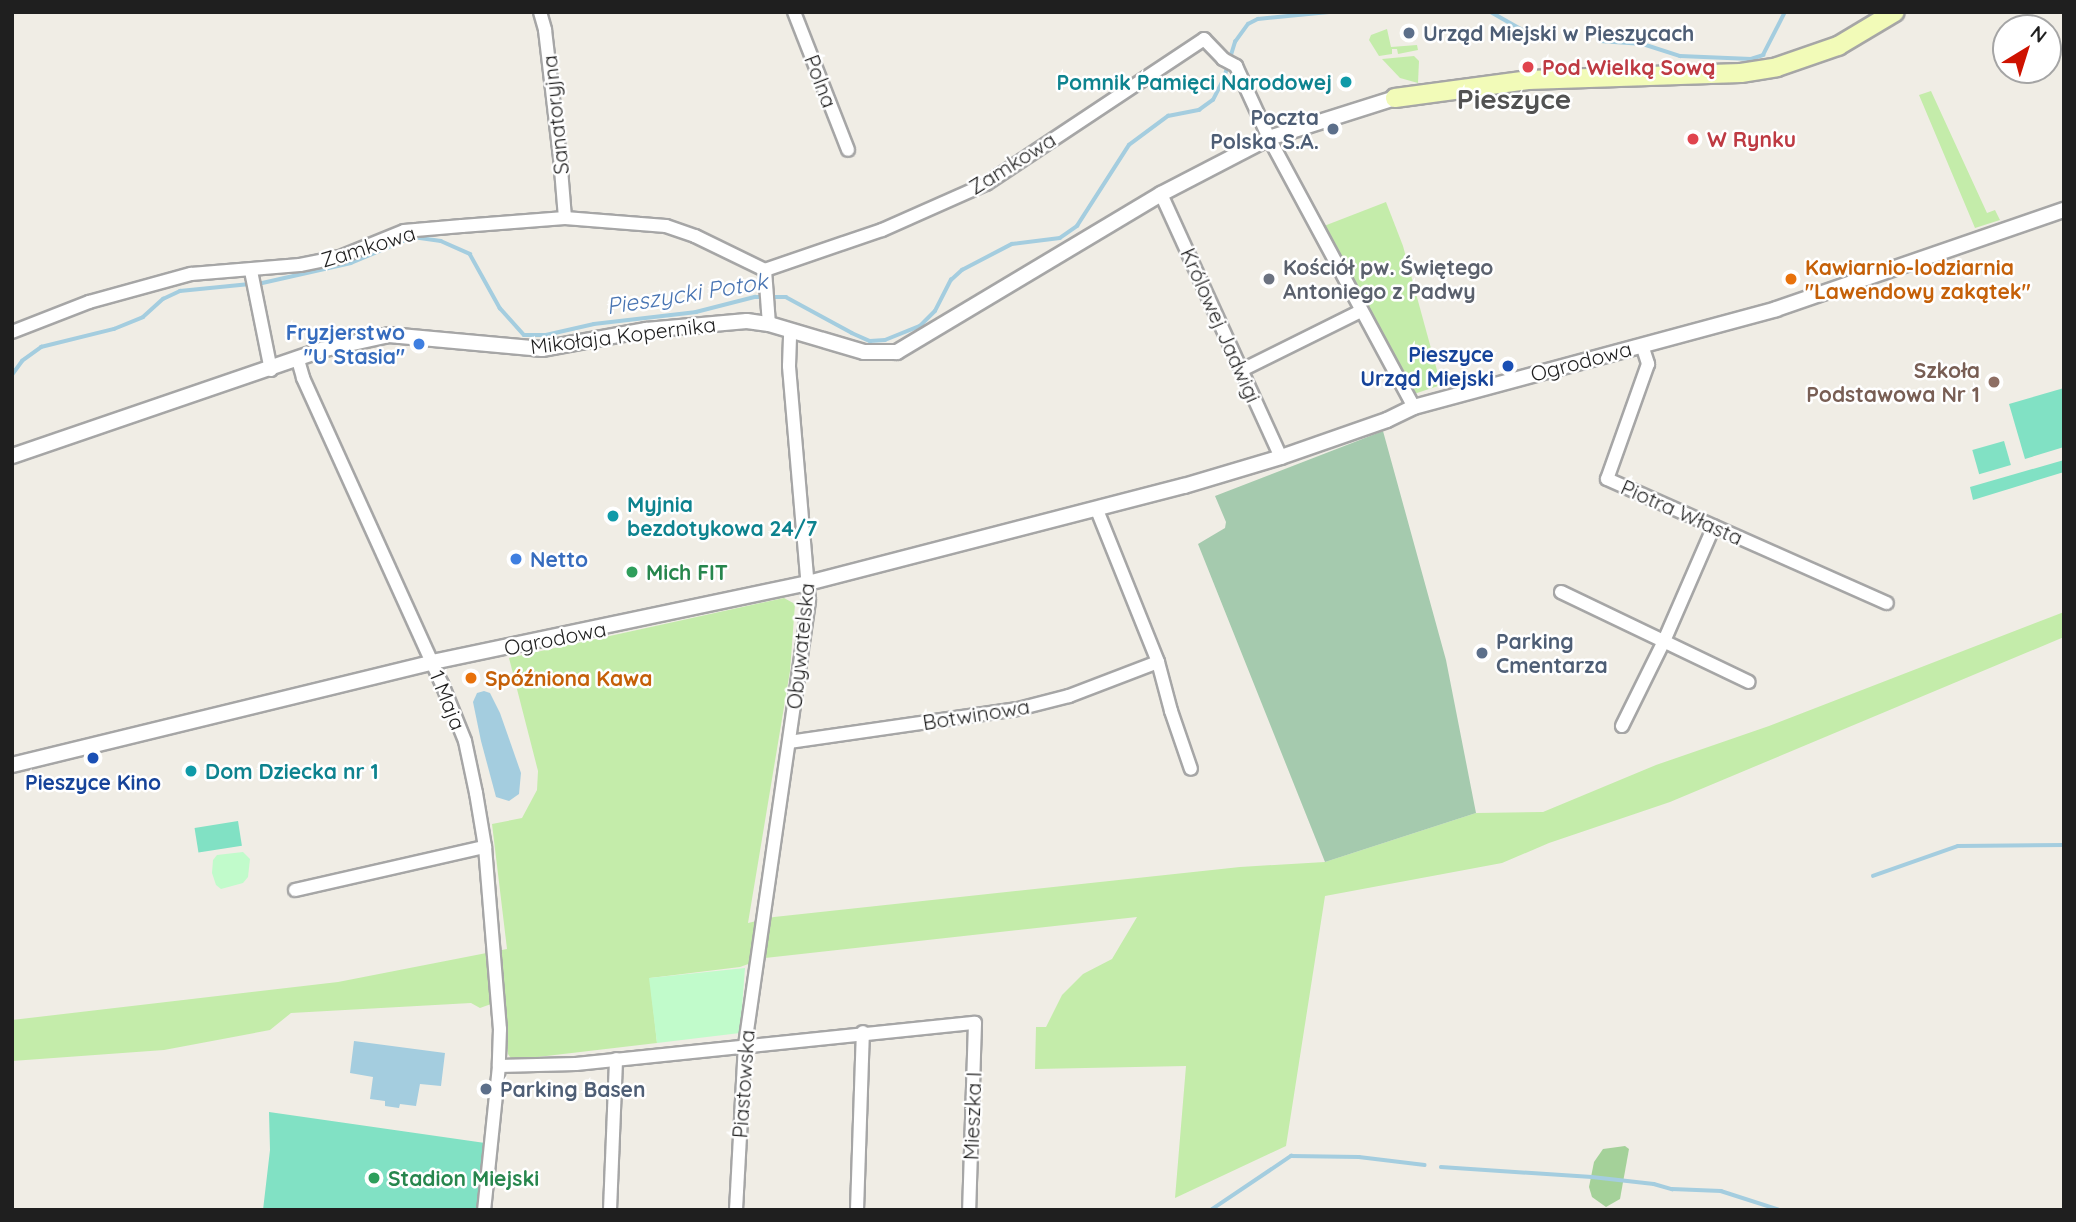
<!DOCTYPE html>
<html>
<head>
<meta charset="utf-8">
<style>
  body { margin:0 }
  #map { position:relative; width:2076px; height:1222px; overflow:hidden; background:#f0ede5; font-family:Quicksand,sans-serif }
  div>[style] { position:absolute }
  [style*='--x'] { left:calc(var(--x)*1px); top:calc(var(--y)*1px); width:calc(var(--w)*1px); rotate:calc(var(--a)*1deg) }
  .grass>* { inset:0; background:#c4ecaa }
  .forest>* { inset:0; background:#a4d199 }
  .cemetery>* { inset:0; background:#a5caae }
  .park>* { inset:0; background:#c1fbcb }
  .pitch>* { inset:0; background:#81e1c4; transform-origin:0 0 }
  .water>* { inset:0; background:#a4cddf }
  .stream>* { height:3.5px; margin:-1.75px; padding:0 1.75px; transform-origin:1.75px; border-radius:1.75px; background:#a4cddf }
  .roads { filter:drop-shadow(2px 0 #a6a6a6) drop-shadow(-2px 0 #a6a6a6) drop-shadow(0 2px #a6a6a6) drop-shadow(0 -2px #a6a6a6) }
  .minor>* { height:12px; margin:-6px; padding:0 6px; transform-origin:6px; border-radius:6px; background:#fff }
  .tertiary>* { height:14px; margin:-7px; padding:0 7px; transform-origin:7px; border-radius:7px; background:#fff }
  .secondary>* { height:18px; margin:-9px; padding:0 9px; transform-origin:9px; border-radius:9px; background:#f2fbb8 }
  .dots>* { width:19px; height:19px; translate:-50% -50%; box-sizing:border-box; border:4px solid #fff; border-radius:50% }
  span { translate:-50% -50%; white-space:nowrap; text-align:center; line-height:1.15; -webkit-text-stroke:5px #fff; paint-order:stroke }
  .service-label { font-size:21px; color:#4e5e75; font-weight:700 }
  .left { translate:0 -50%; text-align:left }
  .right { translate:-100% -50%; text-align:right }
  .health-label { font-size:21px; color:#be3a42; font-weight:700 }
  .street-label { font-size:21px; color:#1f1f1f }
  .culture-label { font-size:21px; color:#0d838f; font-weight:700 }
  .worship-label { font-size:21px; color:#5b616d; font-weight:700 }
  .food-label { font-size:21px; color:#c56008; font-weight:700 }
  .shop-label { font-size:21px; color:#366cbe; font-weight:700 }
  .transit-label { font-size:21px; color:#164399; font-weight:700 }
  .education-label { font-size:21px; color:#785e54; font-weight:700 }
  .leisure-label { font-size:21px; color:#27864d; font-weight:700 }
  .water-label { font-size:23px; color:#4874b2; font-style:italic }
  .district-label { font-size:28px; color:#525252; font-weight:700 }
  .frame { position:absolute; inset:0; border:14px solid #1f1f1f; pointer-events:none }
  .north { position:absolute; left:1992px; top:14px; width:70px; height:70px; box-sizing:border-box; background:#fff; border:2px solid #a5a5a5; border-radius:50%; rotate:38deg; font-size:19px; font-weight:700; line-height:28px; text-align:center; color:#1f1f1f }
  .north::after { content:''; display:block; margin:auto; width:24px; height:32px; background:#ce1200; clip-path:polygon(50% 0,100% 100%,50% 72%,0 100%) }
</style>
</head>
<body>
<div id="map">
  <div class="grass">
    <i style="clip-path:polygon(1387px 29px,1391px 47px,1417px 45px,1418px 50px,1398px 54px,1397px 49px,1392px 49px,1392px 54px,1379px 56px,1369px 40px,1371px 35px)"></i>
    <i style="clip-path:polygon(1414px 56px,1419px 61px,1418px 83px,1400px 78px,1382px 59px)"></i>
    <i style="clip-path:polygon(1931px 91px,1987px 213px,1995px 210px,2000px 220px,1975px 228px,1919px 95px)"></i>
    <i style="clip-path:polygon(1386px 202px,1403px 246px,1441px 385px,1414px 394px,1324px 226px)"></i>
    <i style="clip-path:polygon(784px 598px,795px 604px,790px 671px,748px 923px,774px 917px,1240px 867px,1325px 862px,1476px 813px,1543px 812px,1656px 765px,1769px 726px,2064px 612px,2064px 637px,1670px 802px,1549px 843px,1502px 863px,1325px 896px,1286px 1146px,1175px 1198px,1186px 1066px,1035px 1069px,1036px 1027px,1046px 1027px,1062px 995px,1083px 974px,1112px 959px,1137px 917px,765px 958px,740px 967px,650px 978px,657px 1043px,512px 1060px,508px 1054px,505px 999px,480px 1008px,471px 1003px,291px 1013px,270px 1030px,164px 1050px,12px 1061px,12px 1020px,338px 982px,507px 949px,492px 824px,522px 818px,537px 790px,538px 771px,509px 658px)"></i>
  </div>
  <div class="forest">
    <i style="clip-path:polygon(1625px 1146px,1629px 1149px,1620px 1199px,1606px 1207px,1592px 1197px,1589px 1187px,1594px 1162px,1603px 1149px)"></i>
  </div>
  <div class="cemetery">
    <i style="clip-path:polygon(1383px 431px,1446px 660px,1476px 813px,1325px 862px,1198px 544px,1225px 528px,1226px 522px,1215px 496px)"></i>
  </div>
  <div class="park">
    <i style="clip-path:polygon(243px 852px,250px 859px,248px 877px,243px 883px,221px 889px,216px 885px,212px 873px,213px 860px,217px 855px)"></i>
    <i style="clip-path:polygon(745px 968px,740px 1033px,657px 1043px,649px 978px)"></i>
  </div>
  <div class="pitch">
    <i style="clip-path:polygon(2064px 388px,2064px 447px,2025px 459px,2009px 404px)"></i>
    <i style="left:2004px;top:441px;width:25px;height:33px;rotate:74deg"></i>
    <i style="clip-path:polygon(2064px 460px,2064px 472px,1973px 500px,1970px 487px)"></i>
    <i style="left:238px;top:821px;width:25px;height:44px;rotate:81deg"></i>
    <i style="clip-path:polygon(269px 1112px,485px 1143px,479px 1210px,263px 1210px,270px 1150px)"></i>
  </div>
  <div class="water">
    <i style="clip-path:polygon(484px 691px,490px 693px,500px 713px,521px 773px,519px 794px,509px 801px,496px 797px,481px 741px,473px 702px,477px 693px)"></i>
    <i style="clip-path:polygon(354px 1041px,445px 1053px,441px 1086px,420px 1084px,416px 1106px,400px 1104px,399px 1108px,385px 1106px,385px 1101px,370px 1099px,373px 1077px,350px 1073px)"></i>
  </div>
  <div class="stream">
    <i style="--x:1491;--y:12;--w:56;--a:29.7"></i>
    <i style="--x:1600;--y:41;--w:43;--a:4"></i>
    <i style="--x:1643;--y:44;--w:39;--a:18"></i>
    <i style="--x:1680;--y:56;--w:71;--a:2.4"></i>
    <i style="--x:1751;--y:59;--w:13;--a:-18"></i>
    <i style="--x:1763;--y:55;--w:48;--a:-62.9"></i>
    <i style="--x:258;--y:284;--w:95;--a:-12.7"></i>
    <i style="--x:351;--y:263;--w:67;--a:-22.8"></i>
    <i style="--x:413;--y:237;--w:28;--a:8"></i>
    <i style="--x:441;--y:241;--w:32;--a:24"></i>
    <i style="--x:470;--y:254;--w:62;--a:60.9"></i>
    <i style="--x:500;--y:308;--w:36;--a:48"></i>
    <i style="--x:524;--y:335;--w:22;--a:0"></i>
    <i style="--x:546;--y:335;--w:49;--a:-12.9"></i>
    <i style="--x:594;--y:324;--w:103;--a:-6.7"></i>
    <i style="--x:696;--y:312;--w:61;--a:-14.3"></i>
    <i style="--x:755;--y:297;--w:31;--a:0"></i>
    <i style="--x:786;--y:297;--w:75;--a:28.6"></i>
    <i style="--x:852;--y:333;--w:20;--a:24"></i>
    <i style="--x:870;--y:341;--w:15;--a:-4"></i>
    <i style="--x:885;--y:340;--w:38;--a:-22"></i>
    <i style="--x:920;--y:326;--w:21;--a:-45"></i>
    <i style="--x:935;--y:311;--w:35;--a:-63"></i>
    <i style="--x:951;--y:280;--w:15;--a:-42"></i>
    <i style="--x:962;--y:270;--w:56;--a:-27.5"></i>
    <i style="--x:1012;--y:244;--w:48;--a:-7.1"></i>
    <i style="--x:1060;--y:238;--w:21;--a:-35"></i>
    <i style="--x:1077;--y:226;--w:96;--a:-57.3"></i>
    <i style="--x:1129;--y:145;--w:49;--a:-36.6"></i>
    <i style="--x:1168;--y:116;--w:32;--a:-11"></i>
    <i style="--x:1199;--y:110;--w:17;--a:-36"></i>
    <i style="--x:1213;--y:100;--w:25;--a:-63"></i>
    <i style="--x:1224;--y:78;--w:38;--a:-73"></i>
    <i style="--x:1235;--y:42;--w:22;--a:-54"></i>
    <i style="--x:1248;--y:24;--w:11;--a:-27"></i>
    <i style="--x:1258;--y:19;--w:71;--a:-5.6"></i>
    <i style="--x:12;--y:375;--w:17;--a:-54"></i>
    <i style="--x:22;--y:361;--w:24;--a:-36"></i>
    <i style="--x:41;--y:347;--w:75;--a:-13.9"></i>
    <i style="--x:114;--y:329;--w:31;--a:-22"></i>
    <i style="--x:143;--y:317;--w:27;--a:-42"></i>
    <i style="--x:163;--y:299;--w:19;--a:-25"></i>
    <i style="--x:180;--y:291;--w:70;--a:-5.7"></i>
    <i style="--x:1873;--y:876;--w:90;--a:-19.4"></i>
    <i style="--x:1958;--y:846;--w:106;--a:-0.5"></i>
    <i style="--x:1441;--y:1167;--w:151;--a:3.8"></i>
    <i style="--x:1592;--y:1177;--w:62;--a:6.4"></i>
    <i style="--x:1654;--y:1184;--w:19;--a:16"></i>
    <i style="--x:1672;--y:1189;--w:49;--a:2.3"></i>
    <i style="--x:1721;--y:1191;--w:62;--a:17.9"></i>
    <i style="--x:1211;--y:1210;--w:97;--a:-34"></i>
    <i style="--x:1291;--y:1156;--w:68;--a:0.8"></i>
    <i style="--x:1359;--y:1157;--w:66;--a:6.9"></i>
  </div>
  <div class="roads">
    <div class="minor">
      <i style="--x:540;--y:12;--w:19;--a:74"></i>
      <i style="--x:545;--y:30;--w:128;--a:83.3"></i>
      <i style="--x:560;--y:157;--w:61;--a:85.3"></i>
      <i style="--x:794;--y:12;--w:148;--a:68.6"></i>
      <i style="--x:1161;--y:194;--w:289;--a:65.5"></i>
      <i style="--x:765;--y:270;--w:54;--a:85.8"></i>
      <i style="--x:251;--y:271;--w:101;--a:78.6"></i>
      <i style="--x:12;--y:332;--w:83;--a:-21.3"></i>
      <i style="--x:89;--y:302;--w:106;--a:-15.4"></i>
      <i style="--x:191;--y:274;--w:109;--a:-4.7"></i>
      <i style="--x:300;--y:265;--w:41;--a:-11.3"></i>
      <i style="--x:340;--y:257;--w:69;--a:-22.1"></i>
      <i style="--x:404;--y:231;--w:58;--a:-4.9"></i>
      <i style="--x:462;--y:226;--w:103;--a:-4.4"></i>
      <i style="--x:565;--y:218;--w:101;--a:4.5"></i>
      <i style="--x:666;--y:226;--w:31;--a:19"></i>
      <i style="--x:695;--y:236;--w:78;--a:25.9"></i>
      <i style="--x:765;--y:270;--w:124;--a:-18.9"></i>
      <i style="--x:882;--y:230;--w:114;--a:-23.9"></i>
      <i style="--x:986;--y:184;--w:262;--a:-33.6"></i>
      <i style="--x:1204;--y:39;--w:28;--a:46"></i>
      <i style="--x:1223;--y:59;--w:15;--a:28"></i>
      <i style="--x:1236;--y:66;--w:79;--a:65.4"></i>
      <i style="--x:1269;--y:138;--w:306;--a:61.7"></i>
      <i style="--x:1642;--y:345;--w:20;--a:72"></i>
      <i style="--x:1648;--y:364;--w:122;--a:109.6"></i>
      <i style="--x:1607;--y:479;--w:306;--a:23.9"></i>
      <i style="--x:298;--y:360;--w:19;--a:74"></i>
      <i style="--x:303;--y:378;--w:336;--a:65.6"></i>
      <i style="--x:442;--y:684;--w:61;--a:68"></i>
      <i style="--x:465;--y:741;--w:53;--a:78.1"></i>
      <i style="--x:476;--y:793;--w:55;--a:80.5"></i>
      <i style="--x:485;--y:847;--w:183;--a:85.3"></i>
      <i style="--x:500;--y:1029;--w:37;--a:92"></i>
      <i style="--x:499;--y:1066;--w:145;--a:95.9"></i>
      <i style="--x:1242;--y:370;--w:133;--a:-26.4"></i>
      <i style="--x:1097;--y:510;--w:164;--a:68.1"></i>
      <i style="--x:1158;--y:662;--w:51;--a:75.1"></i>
      <i style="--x:1171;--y:711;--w:61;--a:71"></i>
      <i style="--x:1561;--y:592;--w:208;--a:25.6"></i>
      <i style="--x:1622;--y:726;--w:95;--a:-63.7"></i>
      <i style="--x:1664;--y:641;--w:125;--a:-66.5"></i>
      <i style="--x:789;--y:742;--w:231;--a:-8.2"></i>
      <i style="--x:1018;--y:709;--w:53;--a:-14.3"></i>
      <i style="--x:1069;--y:696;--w:95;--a:-20.9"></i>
      <i style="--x:295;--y:890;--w:195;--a:-12.8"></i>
      <i style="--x:499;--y:1066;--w:77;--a:-1.5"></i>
      <i style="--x:576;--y:1064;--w:401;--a:-5.9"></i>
      <i style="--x:975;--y:1023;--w:187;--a:91.8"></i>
      <i style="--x:610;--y:1210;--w:151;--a:-87.7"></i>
      <i style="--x:736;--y:1210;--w:165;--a:-86.9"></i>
      <i style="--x:745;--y:1045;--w:450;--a:-81.8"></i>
      <i style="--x:809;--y:600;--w:235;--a:-94.9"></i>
      <i style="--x:789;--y:366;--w:35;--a:-88"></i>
      <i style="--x:857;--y:1210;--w:178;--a:-88.1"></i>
    </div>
    <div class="tertiary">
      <i style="--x:12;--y:456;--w:327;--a:-18.9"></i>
      <i style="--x:321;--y:350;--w:70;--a:-12.4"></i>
      <i style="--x:389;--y:335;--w:154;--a:5.2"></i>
      <i style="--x:542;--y:349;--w:106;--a:-10.4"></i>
      <i style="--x:646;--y:330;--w:101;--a:-5.1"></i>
      <i style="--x:747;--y:321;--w:22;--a:8"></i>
      <i style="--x:769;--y:324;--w:99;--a:16.4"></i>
      <i style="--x:864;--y:352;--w:33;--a:0"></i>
      <i style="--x:897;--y:352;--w:308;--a:-30.9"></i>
      <i style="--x:1161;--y:194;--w:122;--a:-27.4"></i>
      <i style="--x:1269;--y:138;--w:132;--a:-17.6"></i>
      <i style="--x:12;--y:765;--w:433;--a:-13.7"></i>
      <i style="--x:433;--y:662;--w:383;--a:-11.9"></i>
      <i style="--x:808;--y:583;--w:388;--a:-14.5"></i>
      <i style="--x:1184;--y:486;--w:101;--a:-16.6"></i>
      <i style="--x:1281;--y:457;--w:112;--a:-19.2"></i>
      <i style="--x:1387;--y:420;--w:30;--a:-26"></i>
      <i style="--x:1414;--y:407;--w:375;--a:-15.1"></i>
      <i style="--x:1776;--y:309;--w:305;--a:-19"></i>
    </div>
    <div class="secondary">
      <i style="--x:1395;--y:98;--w:134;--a:-7.7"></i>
      <i style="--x:1528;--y:80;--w:213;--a:-1.9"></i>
      <i style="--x:1741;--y:73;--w:36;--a:-9"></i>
      <i style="--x:1777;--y:67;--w:65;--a:-19"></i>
      <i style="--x:1838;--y:46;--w:66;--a:-30.8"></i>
    </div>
  </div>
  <div class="dots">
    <i style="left:1409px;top:33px;background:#5c6f8a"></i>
    <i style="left:1528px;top:67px;background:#e0444e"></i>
    <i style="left:1346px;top:82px;background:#0f9aa8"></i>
    <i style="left:1333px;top:129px;background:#5c6f8a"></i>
    <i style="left:1693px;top:139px;background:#e0444e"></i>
    <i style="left:1269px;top:279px;background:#6b7280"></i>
    <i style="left:1791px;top:279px;background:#e8710a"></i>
    <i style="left:419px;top:344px;background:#3f7fe0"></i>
    <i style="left:1508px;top:366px;background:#1a4fb4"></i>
    <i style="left:1994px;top:382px;background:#8d6e63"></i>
    <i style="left:613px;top:516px;background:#0f9aa8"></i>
    <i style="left:516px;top:559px;background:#3f7fe0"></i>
    <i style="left:632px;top:572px;background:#2e9e5b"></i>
    <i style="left:1482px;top:653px;background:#5c6f8a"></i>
    <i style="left:471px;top:678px;background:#e8710a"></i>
    <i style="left:93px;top:758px;background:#1a4fb4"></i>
    <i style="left:191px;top:771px;background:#0f9aa8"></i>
    <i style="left:486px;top:1089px;background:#5c6f8a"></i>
    <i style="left:374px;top:1178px;background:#2e9e5b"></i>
  </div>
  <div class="service-label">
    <span class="left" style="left:1423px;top:33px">Urząd Miejski w Pieszycach</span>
    <span class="right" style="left:1319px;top:129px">Poczta<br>Polska S.A.</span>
    <span class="left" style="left:1496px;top:653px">Parking<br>Cmentarza</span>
    <span class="left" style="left:500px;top:1089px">Parking Basen</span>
  </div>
  <div class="health-label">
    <span class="left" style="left:1542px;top:67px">Pod Wielką Sową</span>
    <span class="left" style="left:1707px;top:139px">W Rynku</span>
  </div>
  <div class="street-label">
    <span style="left:821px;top:81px;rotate:69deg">Polna</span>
    <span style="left:555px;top:115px;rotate:-96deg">Sanatoryjna</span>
    <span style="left:1012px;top:163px;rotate:-32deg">Zamkowa</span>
    <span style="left:368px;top:246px;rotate:-17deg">Zamkowa</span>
    <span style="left:1221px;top:325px;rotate:66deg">Królowej Jadwigi</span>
    <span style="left:623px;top:335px;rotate:-7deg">Mikołaja Kopernika</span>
    <span style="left:1581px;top:361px;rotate:-15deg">Ogrodowa</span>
    <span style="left:1682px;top:512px;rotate:24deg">Piotra Własta</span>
    <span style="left:555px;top:638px;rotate:-11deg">Ogrodowa</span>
    <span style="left:800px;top:646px;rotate:-84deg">Obywatelska</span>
    <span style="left:448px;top:700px;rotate:68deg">1 Maja</span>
    <span style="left:976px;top:714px;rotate:-9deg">Botwinowa</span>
    <span style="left:743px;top:1084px;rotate:-86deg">Piastowska</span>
    <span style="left:972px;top:1116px;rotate:-88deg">Mieszka I</span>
  </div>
  <div class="culture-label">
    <span class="right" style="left:1332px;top:82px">Pomnik Pamięci Narodowej</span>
    <span class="left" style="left:627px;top:516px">Myjnia<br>bezdotykowa 24/7</span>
    <span class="left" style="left:205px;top:771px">Dom Dziecka nr 1</span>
  </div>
  <div class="worship-label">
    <span class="left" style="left:1283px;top:279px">Kościół pw. Świętego<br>Antoniego z Padwy</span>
  </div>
  <div class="food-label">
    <span class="left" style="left:1805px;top:279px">Kawiarnio-lodziarnia<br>"Lawendowy zakątek"</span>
    <span class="left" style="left:485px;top:678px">Spóźniona Kawa</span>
  </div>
  <div class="shop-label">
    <span class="right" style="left:405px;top:344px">Fryzjerstwo<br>"U Stasia"</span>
    <span class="left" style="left:530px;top:559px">Netto</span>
  </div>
  <div class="transit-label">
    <span class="right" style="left:1494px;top:366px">Pieszyce<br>Urząd Miejski</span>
    <span style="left:93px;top:782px">Pieszyce Kino</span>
  </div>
  <div class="education-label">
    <span class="right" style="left:1980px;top:382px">Szkoła<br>Podstawowa Nr 1</span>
  </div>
  <div class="leisure-label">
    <span class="left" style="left:646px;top:572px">Mich FIT</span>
    <span class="left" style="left:388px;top:1178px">Stadion Miejski</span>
  </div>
  <div class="water-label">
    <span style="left:687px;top:294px;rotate:-9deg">Pieszycki Potok</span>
  </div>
  <div class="district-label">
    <span style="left:1514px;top:99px">Pieszyce</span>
  </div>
  <div class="frame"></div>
  <div class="north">N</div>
</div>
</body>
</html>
